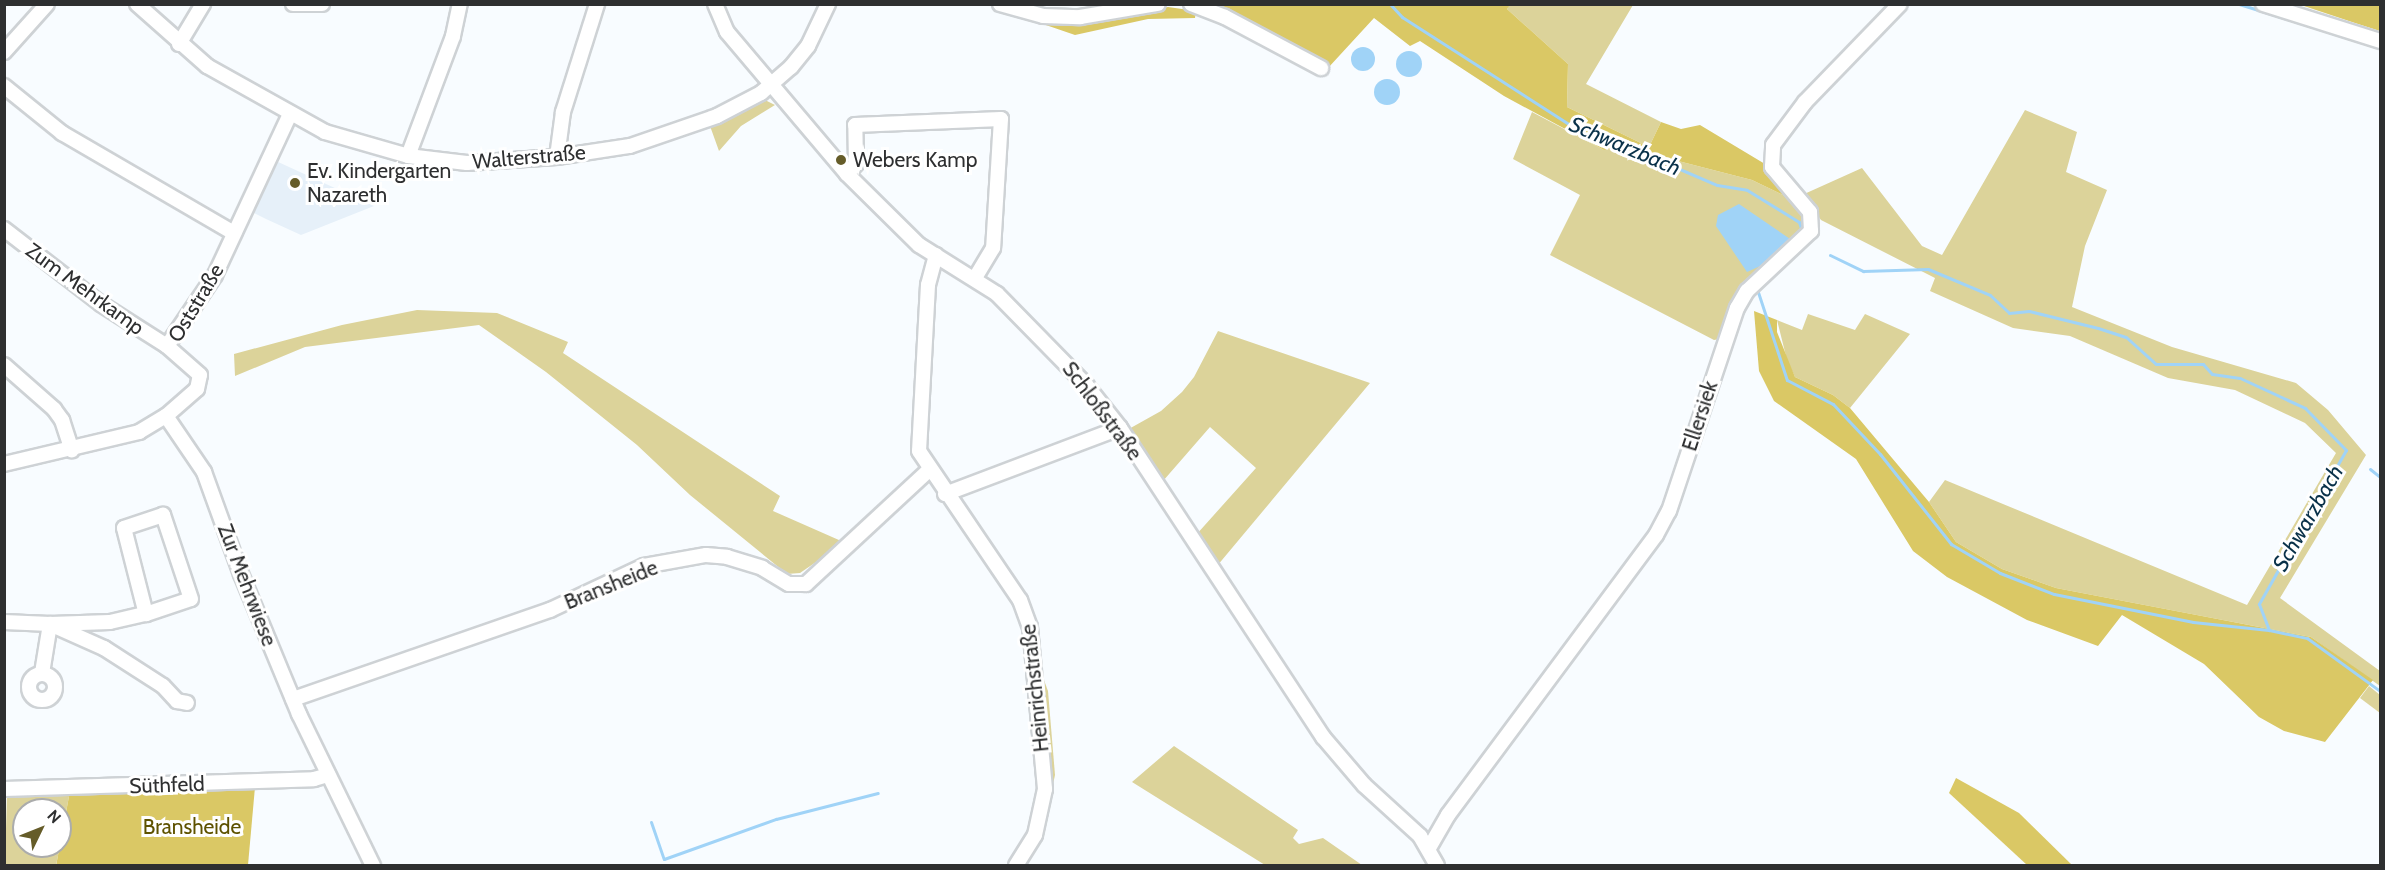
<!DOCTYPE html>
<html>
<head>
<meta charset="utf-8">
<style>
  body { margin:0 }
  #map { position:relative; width:2385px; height:870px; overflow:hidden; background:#f8fcff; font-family:Cabin,sans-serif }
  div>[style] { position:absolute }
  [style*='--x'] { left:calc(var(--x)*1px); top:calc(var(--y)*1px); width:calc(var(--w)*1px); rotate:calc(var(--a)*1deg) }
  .built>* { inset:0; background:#e6f0f9 }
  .green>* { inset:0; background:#dcd39a }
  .forest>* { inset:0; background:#dac865 }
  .water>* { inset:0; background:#a0d3f7 }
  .round { border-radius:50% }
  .stream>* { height:3px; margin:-1.5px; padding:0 1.5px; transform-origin:1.5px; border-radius:1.5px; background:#a0d3f7 }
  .roads { filter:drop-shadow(2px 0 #ced2d5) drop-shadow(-2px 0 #ced2d5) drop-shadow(0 2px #ced2d5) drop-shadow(0 -2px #ced2d5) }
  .minor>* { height:14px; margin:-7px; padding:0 7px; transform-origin:7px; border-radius:7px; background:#fff }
  .minor>.ring { margin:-7px; padding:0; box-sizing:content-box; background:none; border:14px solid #fff; border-radius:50% }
  .dots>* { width:16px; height:16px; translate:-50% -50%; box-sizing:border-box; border:3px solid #fff; border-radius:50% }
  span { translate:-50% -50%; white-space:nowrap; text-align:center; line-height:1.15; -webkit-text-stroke:6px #fff; paint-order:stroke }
  .street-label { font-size:21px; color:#2e2f30 }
  .poi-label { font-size:21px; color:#2e2f30 }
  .left { translate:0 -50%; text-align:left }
  .park-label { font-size:21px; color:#5e5200 }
  .water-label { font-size:22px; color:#093149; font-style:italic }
  .frame { position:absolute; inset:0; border:6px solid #2e2f30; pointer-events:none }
  .north { position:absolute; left:12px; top:798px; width:60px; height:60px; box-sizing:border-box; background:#fff; border:2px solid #abacac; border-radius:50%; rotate:47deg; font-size:16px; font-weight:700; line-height:24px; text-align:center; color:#2e2f30 }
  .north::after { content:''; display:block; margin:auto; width:21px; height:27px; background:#655c29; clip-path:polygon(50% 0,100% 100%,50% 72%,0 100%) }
</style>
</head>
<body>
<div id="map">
  <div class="built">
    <i style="clip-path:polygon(276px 161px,374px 206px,301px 235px,266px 219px,252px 212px)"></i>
  </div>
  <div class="green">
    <i style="clip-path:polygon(1510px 4px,1633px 5px,1586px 84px,1661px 122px,1649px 147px,1567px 107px,1568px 64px,1507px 9px)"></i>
    <i style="clip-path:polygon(765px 100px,775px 105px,741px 126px,719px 151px,710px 126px)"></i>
    <i style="clip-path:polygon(2025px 110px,2077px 132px,2066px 172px,2107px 190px,2085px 246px,2072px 307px,2172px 347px,2296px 383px,2328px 410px,2366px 455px,2280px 598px,2380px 671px,2380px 686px,2311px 637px,2056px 588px,2002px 569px,1956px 542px,1929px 502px,1945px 480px,2247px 605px,2336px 453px,2305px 423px,2235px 390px,2168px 378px,2070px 336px,2013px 328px,1930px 291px,1935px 278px,1821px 220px,1802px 195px,1862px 168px,1922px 246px,1942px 255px)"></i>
    <i style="clip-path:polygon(1532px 112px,1604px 150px,1615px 148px,1644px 158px,1647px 153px,1752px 180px,1785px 196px,1790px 192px,1807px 218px,1807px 231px,1744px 287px,1720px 339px,1714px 340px,1550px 255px,1580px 195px,1513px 159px)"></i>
    <i style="clip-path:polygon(417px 310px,497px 313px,568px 342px,563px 353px,780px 496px,773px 511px,848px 544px,823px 565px,819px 560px,800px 573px,787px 574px,690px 495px,637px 445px,546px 372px,479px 325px,305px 347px,235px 376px,234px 354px,342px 325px)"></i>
    <i style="clip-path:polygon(1808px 314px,1855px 330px,1865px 314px,1910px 334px,1850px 408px,1833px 395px,1795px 377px,1787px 360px,1777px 320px,1802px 330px)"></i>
    <i style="clip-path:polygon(1218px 331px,1370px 383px,1217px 566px,1196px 535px,1256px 468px,1210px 427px,1163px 481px,1127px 430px,1161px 411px,1182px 392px,1194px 377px)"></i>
    <i style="clip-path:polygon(1041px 672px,1048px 691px,1055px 775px,1049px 803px)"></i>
    <i style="clip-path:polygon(2369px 686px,2380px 695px,2380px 713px,2360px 698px)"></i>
    <i style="clip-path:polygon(1174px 746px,1298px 830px,1293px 838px,1299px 844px,1323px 838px,1362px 865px,1265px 865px,1132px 782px)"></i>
    <i style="clip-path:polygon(70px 791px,60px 844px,60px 810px,24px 810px,24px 846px,60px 846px,56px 865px,5px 865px,7px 793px)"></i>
  </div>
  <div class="forest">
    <i style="clip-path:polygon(1210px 5px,1510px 5px,1507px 9px,1568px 64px,1567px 107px,1649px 147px,1661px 122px,1681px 129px,1700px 125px,1765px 164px,1790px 192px,1785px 196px,1752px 180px,1647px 153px,1644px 158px,1615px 148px,1604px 150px,1504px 96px,1420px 41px,1410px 46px,1374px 18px,1328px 68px)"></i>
    <i style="clip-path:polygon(2301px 5px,2380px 5px,2380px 31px,2355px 23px)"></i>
    <i style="clip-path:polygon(1168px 7px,1196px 11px,1195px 18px,1148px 19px,1075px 35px,1005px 11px,1080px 21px)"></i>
    <i style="clip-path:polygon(1754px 311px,1777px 320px,1777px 332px,1795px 377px,1833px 395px,1850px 408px,1929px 502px,1956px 542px,2002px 569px,2056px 588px,2311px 637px,2373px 680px,2325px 742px,2284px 731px,2259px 717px,2204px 664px,2122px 615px,2098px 646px,2027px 620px,1947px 577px,1913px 551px,1856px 459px,1774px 401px,1759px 371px)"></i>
    <i style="clip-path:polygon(1956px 778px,2019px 813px,2072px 865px,2027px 865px,1949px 793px)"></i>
    <i style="clip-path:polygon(255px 787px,248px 865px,56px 866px,70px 791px)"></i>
  </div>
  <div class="water">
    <i class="round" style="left:1351px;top:47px;width:24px;height:24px"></i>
    <i class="round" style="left:1396px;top:51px;width:26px;height:26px"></i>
    <i class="round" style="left:1374px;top:79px;width:26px;height:26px"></i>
    <i style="clip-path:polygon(1739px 204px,1793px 241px,1767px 263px,1747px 272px,1716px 226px,1718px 215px)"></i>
  </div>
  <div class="stream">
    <i style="--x:1390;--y:4;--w:18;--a:47"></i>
    <i style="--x:1402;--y:17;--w:216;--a:32.7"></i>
    <i style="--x:1584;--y:134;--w:14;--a:0"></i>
    <i style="--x:1598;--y:134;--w:129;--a:23.2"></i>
    <i style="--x:1717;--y:185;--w:30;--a:9"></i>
    <i style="--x:1747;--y:190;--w:61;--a:31.6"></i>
    <i style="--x:1799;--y:222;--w:13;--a:72"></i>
    <i style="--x:2239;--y:4;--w:148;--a:17.3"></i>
    <i style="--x:2287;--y:4;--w:82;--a:17.8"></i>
    <i style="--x:1830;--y:255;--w:37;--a:26"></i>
    <i style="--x:1863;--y:271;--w:65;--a:-1.8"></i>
    <i style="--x:1928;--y:269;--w:67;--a:22.8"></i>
    <i style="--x:1990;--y:295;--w:26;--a:43"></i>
    <i style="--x:2009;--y:313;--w:20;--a:-6"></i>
    <i style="--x:2029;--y:311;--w:71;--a:13.8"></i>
    <i style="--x:2098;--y:328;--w:29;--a:18"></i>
    <i style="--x:2126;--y:337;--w:40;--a:42"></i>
    <i style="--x:2156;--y:364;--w:47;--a:0"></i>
    <i style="--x:2203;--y:364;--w:13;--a:48"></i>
    <i style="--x:2212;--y:374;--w:28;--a:8"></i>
    <i style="--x:2240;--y:378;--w:72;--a:24.8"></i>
    <i style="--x:2305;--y:408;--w:59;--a:45.7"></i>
    <i style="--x:2346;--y:450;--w:177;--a:119.5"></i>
    <i style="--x:2259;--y:604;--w:28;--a:69"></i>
    <i style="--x:2269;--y:630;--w:39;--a:12"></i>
    <i style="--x:2307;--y:638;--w:90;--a:36"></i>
    <i style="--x:1757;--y:289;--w:96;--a:71.8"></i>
    <i style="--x:1787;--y:380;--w:52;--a:27.6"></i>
    <i style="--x:1833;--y:404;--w:69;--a:46.8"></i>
    <i style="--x:1880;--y:454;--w:115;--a:51.7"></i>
    <i style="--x:1951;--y:544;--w:57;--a:30.6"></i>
    <i style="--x:2000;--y:573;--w:58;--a:21.3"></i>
    <i style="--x:2054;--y:594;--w:142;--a:11.4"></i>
    <i style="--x:2193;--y:622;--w:76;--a:6"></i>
    <i style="--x:2370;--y:469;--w:13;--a:39"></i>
    <i style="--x:651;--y:822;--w:39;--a:71"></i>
    <i style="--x:664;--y:859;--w:119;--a:-19.7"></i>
    <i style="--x:776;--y:819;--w:105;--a:-14.3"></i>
  </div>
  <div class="roads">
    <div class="minor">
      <i style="--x:137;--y:4;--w:94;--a:41.5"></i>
      <i style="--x:207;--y:66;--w:135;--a:29.2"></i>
      <i style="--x:325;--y:132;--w:86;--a:16.1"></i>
      <i style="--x:408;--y:156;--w:59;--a:6.8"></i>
      <i style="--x:467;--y:163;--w:90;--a:-3.8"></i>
      <i style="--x:557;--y:157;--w:74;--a:-8.6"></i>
      <i style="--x:630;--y:146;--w:92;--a:-19"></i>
      <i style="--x:717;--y:116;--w:50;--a:-27.6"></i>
      <i style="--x:761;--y:93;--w:40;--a:-41"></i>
      <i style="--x:791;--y:67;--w:27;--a:-51"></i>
      <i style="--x:808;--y:46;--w:47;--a:-64.5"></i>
      <i style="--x:293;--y:4;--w:29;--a:0"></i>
      <i style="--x:715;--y:4;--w:30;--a:67"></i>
      <i style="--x:727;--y:32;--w:186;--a:49.8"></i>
      <i style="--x:847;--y:174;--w:101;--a:44.6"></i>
      <i style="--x:919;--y:245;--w:92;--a:32.1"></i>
      <i style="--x:997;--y:294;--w:129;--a:45.6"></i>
      <i style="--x:1087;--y:386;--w:53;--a:51.8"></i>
      <i style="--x:1120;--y:428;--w:370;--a:56.7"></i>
      <i style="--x:1323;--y:737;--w:63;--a:49.5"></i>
      <i style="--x:1364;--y:785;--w:76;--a:42.3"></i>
      <i style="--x:1420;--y:836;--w:34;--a:60"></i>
      <i style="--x:1000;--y:4;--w:45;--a:15.6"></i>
      <i style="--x:1043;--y:16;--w:37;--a:2"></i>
      <i style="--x:1080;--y:17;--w:79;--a:-9.5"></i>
      <i style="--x:1191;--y:4;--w:36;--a:21"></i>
      <i style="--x:1225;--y:17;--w:109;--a:28"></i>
      <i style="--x:2263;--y:4;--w:123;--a:17.5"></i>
      <i style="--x:179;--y:44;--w:47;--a:-59"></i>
      <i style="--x:4;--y:52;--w:64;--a:-48.1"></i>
      <i style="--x:4;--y:86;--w:75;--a:39"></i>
      <i style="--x:62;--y:133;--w:199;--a:30.2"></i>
      <i style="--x:408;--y:156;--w:128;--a:-69.4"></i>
      <i style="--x:453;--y:36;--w:33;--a:-78"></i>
      <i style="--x:557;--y:157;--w:45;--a:-82.4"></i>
      <i style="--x:563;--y:112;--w:113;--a:-72.5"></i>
      <i style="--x:847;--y:174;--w:13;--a:-48"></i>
      <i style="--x:856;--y:164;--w:39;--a:-91"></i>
      <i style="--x:855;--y:125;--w:146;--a:-2.4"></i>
      <i style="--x:1001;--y:119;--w:129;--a:93.5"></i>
      <i style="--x:993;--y:248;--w:35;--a:121"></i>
      <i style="--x:4;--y:229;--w:123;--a:37.7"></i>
      <i style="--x:101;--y:304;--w:78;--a:32.5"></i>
      <i style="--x:936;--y:255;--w:31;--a:105"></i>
      <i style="--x:928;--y:285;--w:166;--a:93.1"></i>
      <i style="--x:919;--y:451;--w:180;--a:55.9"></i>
      <i style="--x:1020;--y:600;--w:29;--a:70"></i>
      <i style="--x:1030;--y:627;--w:163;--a:84.7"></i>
      <i style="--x:1045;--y:789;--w:47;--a:102.3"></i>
      <i style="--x:1035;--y:835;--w:36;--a:122"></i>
      <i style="--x:4;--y:365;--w:67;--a:41.3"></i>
      <i style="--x:54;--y:409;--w:14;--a:54"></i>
      <i style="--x:62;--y:420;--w:32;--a:72"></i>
      <i style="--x:166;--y:416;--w:68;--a:55.8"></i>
      <i style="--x:204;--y:472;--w:109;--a:70.1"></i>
      <i style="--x:241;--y:574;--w:152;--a:67.5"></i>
      <i style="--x:299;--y:714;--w:169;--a:64"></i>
      <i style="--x:4;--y:464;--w:139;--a:-13.3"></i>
      <i style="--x:139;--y:432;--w:31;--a:-31"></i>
      <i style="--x:166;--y:416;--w:41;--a:-41.1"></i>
      <i style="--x:197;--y:389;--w:14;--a:-78"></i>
      <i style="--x:200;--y:375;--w:44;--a:-138.7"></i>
      <i style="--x:167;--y:346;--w:86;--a:-55.9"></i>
      <i style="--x:215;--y:275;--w:178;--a:-65"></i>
      <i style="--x:945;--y:494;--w:187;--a:-20.7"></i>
      <i style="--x:4;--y:622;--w:46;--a:2.5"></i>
      <i style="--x:50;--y:624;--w:59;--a:24"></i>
      <i style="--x:104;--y:648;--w:70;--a:32.8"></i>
      <i style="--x:163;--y:686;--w:21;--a:47"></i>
      <i style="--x:177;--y:701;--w:10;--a:11"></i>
      <i style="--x:42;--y:673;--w:50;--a:-80.7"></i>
      <i style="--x:50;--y:624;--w:60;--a:-1.9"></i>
      <i style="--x:110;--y:622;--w:37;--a:-13"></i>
      <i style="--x:146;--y:614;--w:47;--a:-18.4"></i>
      <i style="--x:191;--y:599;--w:89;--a:-108.4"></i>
      <i style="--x:163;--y:515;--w:41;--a:161.6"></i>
      <i style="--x:124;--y:528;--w:89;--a:75.7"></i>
      <i class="ring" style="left:29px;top:674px;width:12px;height:12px"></i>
      <i style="--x:293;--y:699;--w:272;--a:-19.1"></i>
      <i style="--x:550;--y:610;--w:104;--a:-25.1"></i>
      <i style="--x:644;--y:566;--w:63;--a:-10.1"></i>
      <i style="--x:706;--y:555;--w:21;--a:5"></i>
      <i style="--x:727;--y:557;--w:37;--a:17"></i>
      <i style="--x:762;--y:568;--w:31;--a:31"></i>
      <i style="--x:789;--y:584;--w:17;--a:0"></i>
      <i style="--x:806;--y:584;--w:166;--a:-42.8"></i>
      <i style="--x:4;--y:789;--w:310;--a:-1.8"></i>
      <i style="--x:314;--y:779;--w:15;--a:-16"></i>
      <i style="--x:1429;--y:848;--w:38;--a:-60"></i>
      <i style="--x:1448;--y:815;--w:349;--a:-53.4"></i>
      <i style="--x:1656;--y:535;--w:27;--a:-62"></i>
      <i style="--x:1669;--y:511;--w:214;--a:-71.5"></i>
      <i style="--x:1737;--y:308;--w:20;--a:-60"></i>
      <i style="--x:1747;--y:291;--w:88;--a:-43.2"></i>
      <i style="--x:1811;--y:231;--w:19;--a:-93"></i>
      <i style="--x:1810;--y:212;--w:59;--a:-130.2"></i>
      <i style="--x:1772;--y:167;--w:22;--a:-87"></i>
      <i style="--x:1773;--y:145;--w:54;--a:-53.3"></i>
      <i style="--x:1805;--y:102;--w:136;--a:-45.9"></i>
    </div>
  </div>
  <div class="dots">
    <i style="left:841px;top:160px;background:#655c29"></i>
    <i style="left:295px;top:183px;background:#655c29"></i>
  </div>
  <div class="street-label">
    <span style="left:529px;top:157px;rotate:-5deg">Walterstraße</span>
    <span style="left:85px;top:289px;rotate:36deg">Zum Mehrkamp</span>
    <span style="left:196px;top:303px;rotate:-59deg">Oststraße</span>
    <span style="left:1102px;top:411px;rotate:53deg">Schloßstraße</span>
    <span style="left:1700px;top:416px;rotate:-72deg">Ellersiek</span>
    <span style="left:247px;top:585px;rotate:69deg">Zur Mehrwiese</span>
    <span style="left:611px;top:585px;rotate:-22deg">Bransheide</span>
    <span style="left:1035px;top:688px;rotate:-96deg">Heinrichstraße</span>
    <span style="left:167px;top:785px;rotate:-2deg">Süthfeld</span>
  </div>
  <div class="poi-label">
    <span class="left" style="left:853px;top:160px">Webers Kamp</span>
    <span class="left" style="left:307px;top:183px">Ev. Kindergarten<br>Nazareth</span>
  </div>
  <div class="park-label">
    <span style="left:192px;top:827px">Bransheide</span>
  </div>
  <div class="water-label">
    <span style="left:1625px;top:146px;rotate:23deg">Schwarzbach</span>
    <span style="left:2308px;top:518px;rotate:-60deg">Schwarzbach</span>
  </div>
  <div class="frame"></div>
  <div class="north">N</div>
</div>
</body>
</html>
